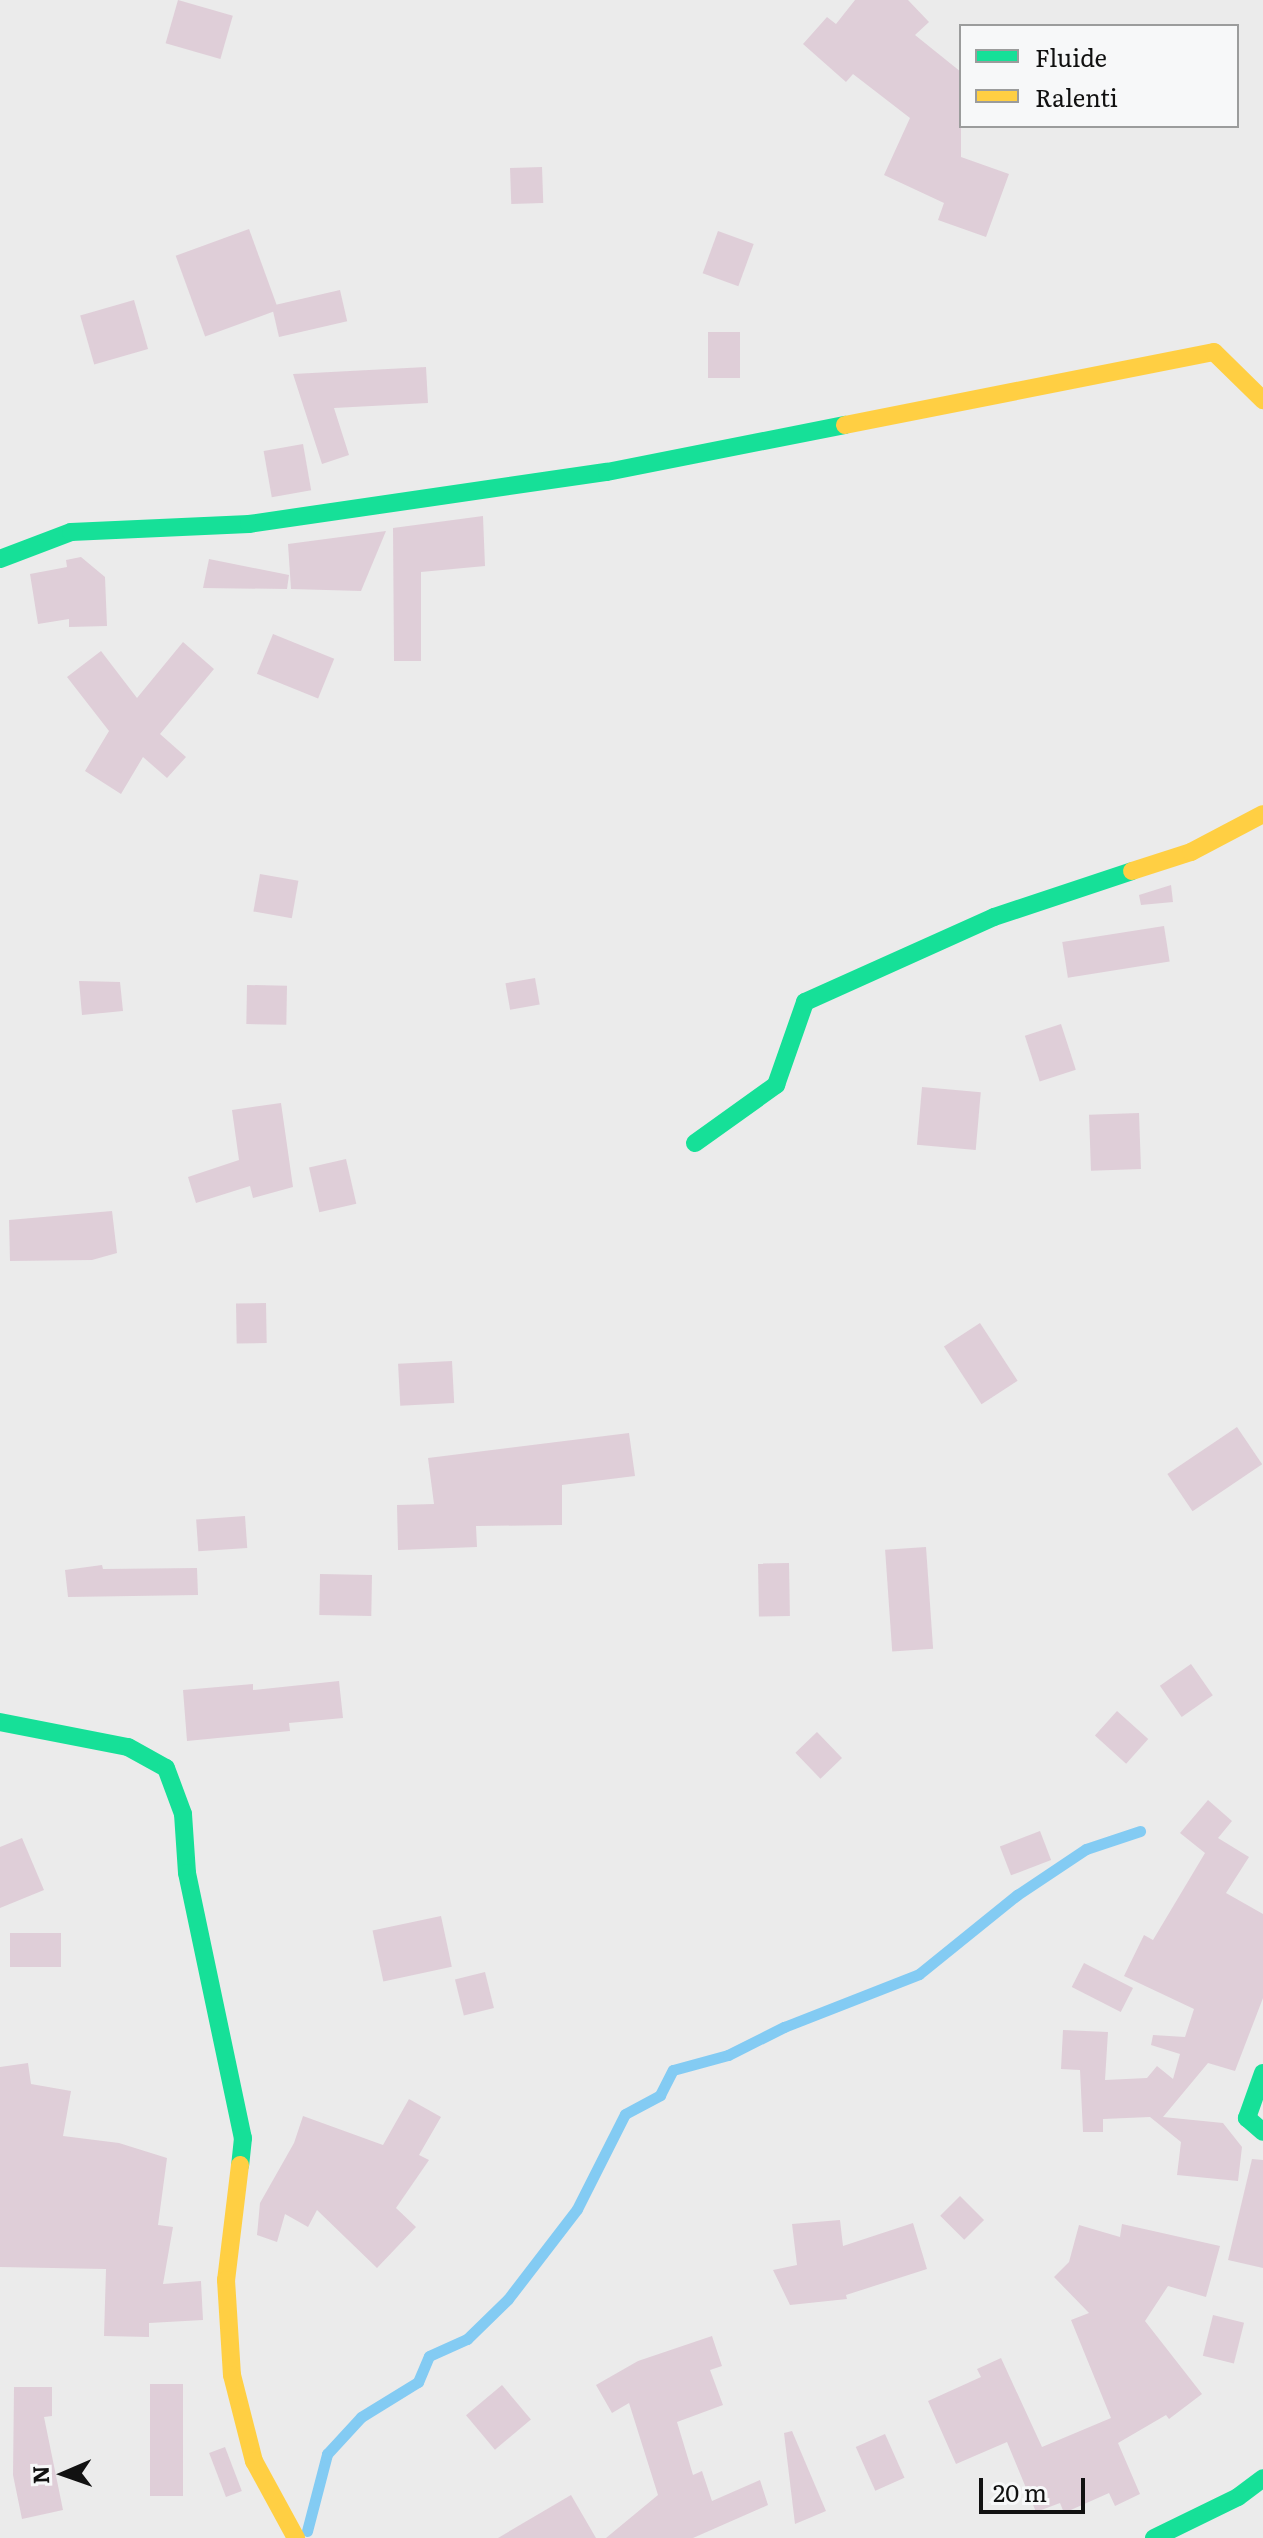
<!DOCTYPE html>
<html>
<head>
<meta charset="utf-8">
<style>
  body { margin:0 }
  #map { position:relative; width:1263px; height:2538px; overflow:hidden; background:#ebebeb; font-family:Literata,serif }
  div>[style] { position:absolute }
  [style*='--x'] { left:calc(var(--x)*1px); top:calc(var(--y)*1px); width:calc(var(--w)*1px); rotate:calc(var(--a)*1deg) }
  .stream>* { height:11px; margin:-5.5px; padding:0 5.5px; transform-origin:5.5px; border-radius:5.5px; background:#83cbf3 }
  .building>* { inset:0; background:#dfced8; transform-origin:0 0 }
  .fast>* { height:18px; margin:-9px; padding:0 9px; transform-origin:9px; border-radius:9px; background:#16e098 }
  .slow>* { height:18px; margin:-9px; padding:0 9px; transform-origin:9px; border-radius:9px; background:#ffcf43 }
  span { translate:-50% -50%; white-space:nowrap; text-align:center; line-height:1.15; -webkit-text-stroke:6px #f7f8f9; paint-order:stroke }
  .legend { position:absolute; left:959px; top:24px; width:280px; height:104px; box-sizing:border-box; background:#f7f8f9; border:2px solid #9b9c9c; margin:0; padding:10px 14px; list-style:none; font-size:24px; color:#111 }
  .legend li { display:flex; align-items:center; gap:16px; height:40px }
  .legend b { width:40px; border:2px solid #9b9c9c }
  .north { position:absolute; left:24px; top:2434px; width:80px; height:80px; -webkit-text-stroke:6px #f7f8f9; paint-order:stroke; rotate:268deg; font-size:22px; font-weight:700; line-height:32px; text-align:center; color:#111 }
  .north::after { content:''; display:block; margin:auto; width:28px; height:36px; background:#111; clip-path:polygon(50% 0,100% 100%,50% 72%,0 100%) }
  .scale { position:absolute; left:979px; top:2478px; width:106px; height:36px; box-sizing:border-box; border:4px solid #111; border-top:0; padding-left:10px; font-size:24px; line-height:28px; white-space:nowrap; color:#111; -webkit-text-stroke:6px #f7f8f9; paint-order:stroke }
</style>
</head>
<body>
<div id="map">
  <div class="stream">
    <i style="--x:307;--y:2531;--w:80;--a:-75.4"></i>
    <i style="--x:327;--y:2454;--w:50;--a:-47.4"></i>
    <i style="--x:361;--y:2417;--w:67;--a:-31.6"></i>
    <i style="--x:418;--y:2382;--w:28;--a:-67"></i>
    <i style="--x:429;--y:2356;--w:42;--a:-24.1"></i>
    <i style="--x:467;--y:2339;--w:57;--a:-44.3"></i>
    <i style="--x:508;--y:2299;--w:113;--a:-52.5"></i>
    <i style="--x:577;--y:2209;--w:106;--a:-63.2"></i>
    <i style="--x:625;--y:2114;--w:40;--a:-28"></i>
    <i style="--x:660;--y:2095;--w:28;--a:-63"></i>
    <i style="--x:673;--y:2070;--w:57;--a:-15.3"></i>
    <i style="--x:728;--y:2055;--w:63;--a:-26.6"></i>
    <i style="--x:784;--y:2027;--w:145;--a:-21.4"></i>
    <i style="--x:919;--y:1974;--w:126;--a:-38.9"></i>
    <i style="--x:1017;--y:1895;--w:83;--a:-33.7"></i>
    <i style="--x:1086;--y:1849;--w:57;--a:-18.4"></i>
  </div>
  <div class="building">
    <i style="left:178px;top:0;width:57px;height:45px;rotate:16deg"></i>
    <i style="clip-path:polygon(855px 0,908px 0,929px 22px,915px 35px,961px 72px,961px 157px,1009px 174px,986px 237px,938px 220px,944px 203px,884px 175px,910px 118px,853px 74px,846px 82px,803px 44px,827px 17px,836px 24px)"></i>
    <i style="left:542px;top:167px;width:36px;height:32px;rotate:88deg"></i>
    <i style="left:249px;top:229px;width:86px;height:78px;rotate:70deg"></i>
    <i style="left:718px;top:231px;width:38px;height:45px;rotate:20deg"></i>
    <i style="left:340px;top:290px;width:32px;height:70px;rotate:77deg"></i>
    <i style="left:134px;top:300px;width:51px;height:56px;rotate:74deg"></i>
    <i style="left:708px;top:332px;width:32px;height:46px"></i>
    <i style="clip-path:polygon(426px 367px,428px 403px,334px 408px,349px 455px,322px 464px,293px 374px)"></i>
    <i style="left:303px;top:444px;width:47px;height:40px;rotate:80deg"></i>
    <i style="clip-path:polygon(483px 516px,485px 566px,421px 572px,421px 661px,394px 661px,393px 528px)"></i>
    <i style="clip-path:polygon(386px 531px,361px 591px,291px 589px,288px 544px)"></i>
    <i style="clip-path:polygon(81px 557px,105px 577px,107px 626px,69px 627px,69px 619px,38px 624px,30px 574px,67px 567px,66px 560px)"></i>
    <i style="clip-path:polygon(209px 559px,289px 575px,287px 589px,203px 588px)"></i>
    <i style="left:273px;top:634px;width:66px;height:43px;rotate:22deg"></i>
    <i style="clip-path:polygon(183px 642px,214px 669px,160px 734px,186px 757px,167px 778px,143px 757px,121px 794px,85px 771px,109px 731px,67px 677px,101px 651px,137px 698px)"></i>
    <i style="left:260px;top:874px;width:39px;height:38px;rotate:10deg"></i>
    <i style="clip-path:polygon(1171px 885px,1173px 902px,1141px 905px,1139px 895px)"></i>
    <i style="left:1164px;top:926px;width:36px;height:103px;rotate:81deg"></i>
    <i style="left:535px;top:978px;width:27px;height:30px;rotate:80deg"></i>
    <i style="clip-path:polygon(79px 981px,120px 982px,123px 1011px,82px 1015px)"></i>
    <i style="left:247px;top:985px;width:40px;height:39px;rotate:1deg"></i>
    <i style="left:1061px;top:1024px;width:48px;height:38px;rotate:72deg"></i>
    <i style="left:922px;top:1087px;width:59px;height:58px;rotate:5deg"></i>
    <i style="clip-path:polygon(281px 1103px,293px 1187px,253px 1198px,250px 1186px,196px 1203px,188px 1177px,239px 1160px,232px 1110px)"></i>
    <i style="left:1139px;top:1113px;width:56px;height:50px;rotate:88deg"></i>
    <i style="left:346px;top:1159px;width:46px;height:38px;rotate:77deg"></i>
    <i style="clip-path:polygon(112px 1211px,117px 1253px,92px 1260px,10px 1261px,9px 1220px)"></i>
    <i style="left:266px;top:1303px;width:40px;height:30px;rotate:89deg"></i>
    <i style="left:980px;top:1323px;width:69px;height:43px;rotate:57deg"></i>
    <i style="left:452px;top:1361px;width:42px;height:54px;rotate:87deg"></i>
    <i style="left:1237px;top:1427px;width:45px;height:84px;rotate:56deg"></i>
    <i style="clip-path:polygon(629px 1433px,635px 1476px,562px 1485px,562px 1525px,476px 1526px,477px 1547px,398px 1550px,397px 1505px,434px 1504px,428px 1458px)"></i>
    <i style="left:245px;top:1516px;width:32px;height:49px;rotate:86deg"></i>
    <i style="left:926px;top:1547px;width:102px;height:41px;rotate:86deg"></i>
    <i style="left:789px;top:1563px;width:53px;height:31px;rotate:89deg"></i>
    <i style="clip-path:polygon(102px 1565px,103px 1569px,197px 1568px,198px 1595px,68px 1597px,65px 1570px)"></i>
    <i style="left:320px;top:1574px;width:52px;height:41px;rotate:1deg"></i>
    <i style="left:1191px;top:1664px;width:38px;height:38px;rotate:55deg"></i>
    <i style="clip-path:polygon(339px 1681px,343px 1718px,289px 1723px,290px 1731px,187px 1741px,183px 1690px,253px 1684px,253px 1690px)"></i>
    <i style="left:1117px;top:1711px;width:42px;height:33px;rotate:42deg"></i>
    <i style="left:817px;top:1732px;width:36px;height:30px;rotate:46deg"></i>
    <i style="clip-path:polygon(1208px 1800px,1232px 1821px,1218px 1838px,1249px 1857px,1226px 1893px,1263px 1914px,1263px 1998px,1235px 2071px,1208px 2063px,1163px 2117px,1223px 2123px,1242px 2147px,1238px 2181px,1177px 2175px,1181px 2142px,1150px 2117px,1103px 2119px,1103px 2132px,1083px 2132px,1080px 2070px,1061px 2069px,1063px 2030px,1108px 2032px,1105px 2080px,1147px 2078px,1157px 2066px,1173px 2079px,1180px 2054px,1151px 2045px,1153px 2035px,1185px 2037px,1194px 2009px,1124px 1976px,1144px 1935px,1153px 1940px,1205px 1853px,1180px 1833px)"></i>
    <i style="left:1040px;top:1831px;width:31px;height:43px;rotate:69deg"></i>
    <i style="clip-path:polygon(22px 1838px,44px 1890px,0 1908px,0 1847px)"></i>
    <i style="left:441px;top:1916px;width:52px;height:70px;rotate:78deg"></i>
    <i style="left:61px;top:1933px;width:34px;height:51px;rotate:90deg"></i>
    <i style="left:1084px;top:1963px;width:55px;height:27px;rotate:27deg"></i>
    <i style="left:485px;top:1972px;width:37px;height:31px;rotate:76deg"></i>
    <i style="clip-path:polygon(28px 2063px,31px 2084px,71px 2091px,63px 2136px,119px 2143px,167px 2158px,158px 2225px,173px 2227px,163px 2284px,201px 2281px,203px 2320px,149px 2323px,149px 2337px,104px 2336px,106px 2269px,0 2267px,0 2067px)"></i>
    <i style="clip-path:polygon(409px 2099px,441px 2117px,419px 2155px,429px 2160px,396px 2208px,416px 2227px,377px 2268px,317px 2210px,308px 2227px,285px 2214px,277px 2242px,257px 2235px,260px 2203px,294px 2143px,303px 2116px,383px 2145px)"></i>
    <i style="clip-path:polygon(1252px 2159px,1263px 2160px,1263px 2268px,1228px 2260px)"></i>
    <i style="left:960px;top:2196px;width:34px;height:28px;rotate:45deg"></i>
    <i style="clip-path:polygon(840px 2220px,843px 2246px,913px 2223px,927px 2269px,846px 2295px,847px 2299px,790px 2305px,773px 2270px,797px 2265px,792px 2224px)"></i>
    <i style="clip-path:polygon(1122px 2224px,1220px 2246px,1206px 2297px,1168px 2286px,1145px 2321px,1202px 2394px,1169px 2419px,1166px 2415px,1118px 2443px,1140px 2494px,1115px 2506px,1109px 2493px,1064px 2513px,1060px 2503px,1036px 2512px,1007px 2442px,956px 2464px,928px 2401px,981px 2377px,977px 2369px,1001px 2358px,1042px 2447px,1111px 2418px,1071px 2320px,1089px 2313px,1054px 2277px,1069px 2262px,1079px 2225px,1120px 2237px)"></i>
    <i style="left:1213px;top:2315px;width:32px;height:42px;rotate:14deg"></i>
    <i style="clip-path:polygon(712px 2336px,722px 2366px,710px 2370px,723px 2405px,677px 2422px,693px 2475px,702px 2471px,712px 2501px,760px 2480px,768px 2505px,693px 2538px,606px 2538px,658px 2495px,629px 2403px,612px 2413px,596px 2385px,638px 2361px)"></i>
    <i style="left:150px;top:2384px;width:33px;height:112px"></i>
    <i style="left:502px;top:2385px;width:45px;height:47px;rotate:50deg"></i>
    <i style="clip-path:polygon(14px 2387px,52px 2387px,52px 2416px,44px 2417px,63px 2510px,22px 2519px,13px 2475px)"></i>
    <i style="clip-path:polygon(792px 2431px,826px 2511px,795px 2524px,784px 2433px)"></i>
    <i style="left:885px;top:2434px;width:48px;height:32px;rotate:66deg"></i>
    <i style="left:225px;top:2447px;width:47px;height:17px;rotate:69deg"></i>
    <i style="clip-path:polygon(571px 2495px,596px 2538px,498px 2538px)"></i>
  </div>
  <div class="fast">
    <i style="--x:0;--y:559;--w:76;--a:-20.8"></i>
    <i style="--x:71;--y:532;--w:178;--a:-2.6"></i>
    <i style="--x:249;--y:524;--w:362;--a:-8.3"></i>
    <i style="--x:607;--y:472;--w:243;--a:-11.2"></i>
    <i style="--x:695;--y:1143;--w:100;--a:-35.6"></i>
    <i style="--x:776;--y:1085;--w:88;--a:-70.7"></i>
    <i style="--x:805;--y:1002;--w:207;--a:-24.2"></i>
    <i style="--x:994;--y:917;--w:145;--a:-18.4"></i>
    <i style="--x:0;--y:1722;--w:130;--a:11.1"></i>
    <i style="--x:128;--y:1747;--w:43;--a:28.9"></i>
    <i style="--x:166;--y:1768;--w:49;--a:69.7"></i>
    <i style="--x:183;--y:1814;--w:59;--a:86.1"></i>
    <i style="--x:187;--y:1873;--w:271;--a:78.1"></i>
    <i style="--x:243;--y:2138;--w:27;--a:96"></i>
    <i style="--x:1263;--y:2073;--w:48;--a:109.6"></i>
    <i style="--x:1247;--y:2118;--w:21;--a:41"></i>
    <i style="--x:1154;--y:2538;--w:93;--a:-26"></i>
    <i style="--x:1238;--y:2497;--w:31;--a:-37"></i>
  </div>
  <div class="slow">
    <i style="--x:845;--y:425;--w:376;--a:-11.2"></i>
    <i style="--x:1214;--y:352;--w:69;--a:44.4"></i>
    <i style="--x:1132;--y:871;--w:62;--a:-17.9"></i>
    <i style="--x:1191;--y:852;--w:81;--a:-27.8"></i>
    <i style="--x:240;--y:2165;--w:116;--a:96.9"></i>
    <i style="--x:226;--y:2280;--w:95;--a:86.4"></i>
    <i style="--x:232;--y:2375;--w:89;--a:75.7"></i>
    <i style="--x:254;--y:2461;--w:88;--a:61.4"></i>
  </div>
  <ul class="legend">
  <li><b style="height:10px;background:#16e098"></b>Fluide</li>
  <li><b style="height:10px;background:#ffcf43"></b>Ralenti</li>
  </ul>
  <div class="north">N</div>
  <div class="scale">20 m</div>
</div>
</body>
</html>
